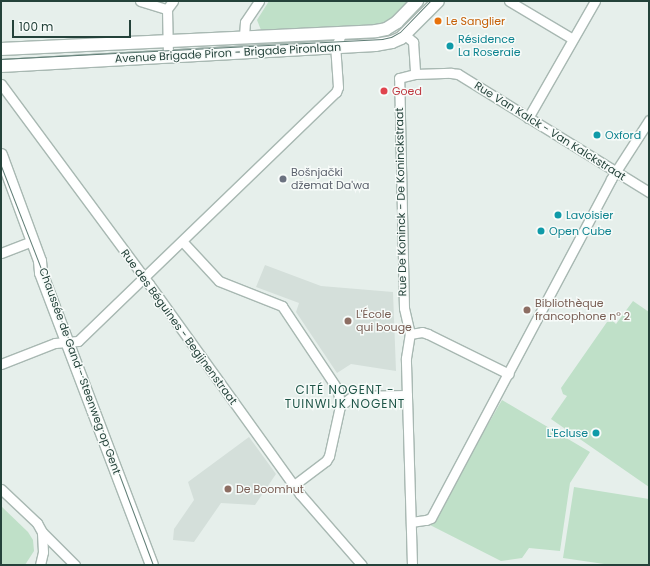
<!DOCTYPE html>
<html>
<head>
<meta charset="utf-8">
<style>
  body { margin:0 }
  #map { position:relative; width:650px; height:566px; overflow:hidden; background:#e6efeb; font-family:Poppins,sans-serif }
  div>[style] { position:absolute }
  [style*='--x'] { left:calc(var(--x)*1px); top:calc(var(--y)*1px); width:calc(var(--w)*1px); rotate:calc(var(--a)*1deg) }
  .built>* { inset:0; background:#d4dfda }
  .green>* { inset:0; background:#bfe0c8 }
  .roads { filter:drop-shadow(1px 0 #a8b8b2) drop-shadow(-1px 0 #a8b8b2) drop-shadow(0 1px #a8b8b2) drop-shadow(0 -1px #a8b8b2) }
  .street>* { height:9px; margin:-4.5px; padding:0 4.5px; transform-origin:4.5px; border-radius:4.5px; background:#fff }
  .secondary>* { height:12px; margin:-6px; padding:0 6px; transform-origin:6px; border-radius:6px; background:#fff }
  .tram>* { height:1px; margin:-0.5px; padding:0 0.5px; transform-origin:0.5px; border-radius:0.5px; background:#5f7d75 }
  .dots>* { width:11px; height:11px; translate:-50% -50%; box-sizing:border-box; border:2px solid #f7fbf9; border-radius:50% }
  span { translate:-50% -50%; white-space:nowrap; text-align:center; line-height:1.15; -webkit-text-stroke:3px #f7fbf9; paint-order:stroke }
  .food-label { font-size:11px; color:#c56008 }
  .left { translate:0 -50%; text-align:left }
  .culture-label { font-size:11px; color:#0d838f }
  .right { translate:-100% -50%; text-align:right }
  .street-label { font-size:11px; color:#24423a }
  .health-label { font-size:11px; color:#be3a42 }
  .worship-label { font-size:11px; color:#5b616d }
  .education-label { font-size:11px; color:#785e54 }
  .neighbourhood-label { font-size:12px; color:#1f5548; letter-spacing:1px }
  .frame { position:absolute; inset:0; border:2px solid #24423a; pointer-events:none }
  .scale { position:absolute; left:12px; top:20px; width:119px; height:18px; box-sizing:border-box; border:2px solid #24423a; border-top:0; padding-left:5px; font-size:12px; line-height:14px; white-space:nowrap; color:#24423a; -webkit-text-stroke:3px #f7fbf9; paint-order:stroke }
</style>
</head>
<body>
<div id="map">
  <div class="built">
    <i style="clip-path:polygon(265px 265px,321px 286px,393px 292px,396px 371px,351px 364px,337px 373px,296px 312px,299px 303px,256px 287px)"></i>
    <i style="clip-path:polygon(249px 437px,276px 474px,255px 505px,221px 503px,194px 542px,173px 540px,174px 529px,194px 500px,188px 482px)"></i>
  </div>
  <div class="green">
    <i style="clip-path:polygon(269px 1px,408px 1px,389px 22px,384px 24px,261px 30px,257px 20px)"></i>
    <i style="clip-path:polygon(633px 301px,649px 312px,649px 487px,551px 419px,567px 396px,563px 394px,561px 388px,607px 322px,613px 321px,616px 324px)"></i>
    <i style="clip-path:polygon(502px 400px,590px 452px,570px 483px,560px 551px,529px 548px,522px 558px,501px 561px,430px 525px)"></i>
    <i style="clip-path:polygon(574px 487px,649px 499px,649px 565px,611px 565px,563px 558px)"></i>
    <i style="clip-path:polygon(1px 506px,28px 532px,33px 540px,34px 551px,25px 565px,1px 565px)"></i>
  </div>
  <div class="roads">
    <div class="street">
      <i style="--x:140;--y:1;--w:28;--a:17"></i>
      <i style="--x:509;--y:1;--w:74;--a:30.7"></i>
      <i style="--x:405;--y:35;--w:11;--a:41"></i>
      <i style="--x:413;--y:42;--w:32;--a:86"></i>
      <i style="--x:244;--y:36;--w:14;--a:-86"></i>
      <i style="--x:245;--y:22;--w:25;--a:-56"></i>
      <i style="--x:168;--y:56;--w:47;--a:-91.2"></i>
      <i style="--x:167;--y:9;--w:10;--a:-53"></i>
      <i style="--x:1;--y:84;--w:249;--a:53.5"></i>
      <i style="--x:149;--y:284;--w:259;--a:54.3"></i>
      <i style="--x:300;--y:494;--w:94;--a:48.9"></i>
      <i style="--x:528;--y:118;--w:135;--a:-60.2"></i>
      <i style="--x:182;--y:241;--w:54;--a:47.2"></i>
      <i style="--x:219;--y:281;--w:68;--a:21.6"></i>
      <i style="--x:282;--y:306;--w:101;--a:56.3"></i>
      <i style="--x:338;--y:390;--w:16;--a:83"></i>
      <i style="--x:1;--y:253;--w:34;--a:-21"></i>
      <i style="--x:410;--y:334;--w:12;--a:-9"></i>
      <i style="--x:422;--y:332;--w:6;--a:18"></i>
      <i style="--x:428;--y:334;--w:90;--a:26.3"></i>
      <i style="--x:1;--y:364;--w:58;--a:-21.3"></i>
      <i style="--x:55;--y:343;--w:23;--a:-5"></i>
      <i style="--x:78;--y:341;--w:359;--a:-44"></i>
      <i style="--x:336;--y:92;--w:5;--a:-68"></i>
      <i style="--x:338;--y:87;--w:39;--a:-94"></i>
      <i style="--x:335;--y:48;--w:17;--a:-66"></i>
      <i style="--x:294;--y:485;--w:40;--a:-37"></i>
      <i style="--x:326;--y:461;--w:6;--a:-59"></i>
      <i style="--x:329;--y:456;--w:51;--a:-77.6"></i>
      <i style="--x:340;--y:406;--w:16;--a:-38"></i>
      <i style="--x:353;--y:396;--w:54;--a:-1.1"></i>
      <i style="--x:1;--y:489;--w:50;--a:43.4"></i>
      <i style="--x:37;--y:523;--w:10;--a:61"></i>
      <i style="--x:42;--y:532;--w:47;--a:45"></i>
      <i style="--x:411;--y:522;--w:15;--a:-8"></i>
      <i style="--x:426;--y:520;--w:5;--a:-22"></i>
      <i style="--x:431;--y:518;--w:384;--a:-62"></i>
      <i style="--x:611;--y:179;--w:70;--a:-57.2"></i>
      <i style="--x:40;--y:565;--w:13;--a:-77"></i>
      <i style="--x:43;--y:552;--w:20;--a:-93"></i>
      <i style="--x:412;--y:565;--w:207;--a:-91.7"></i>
      <i style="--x:406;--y:358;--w:24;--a:-81"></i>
      <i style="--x:410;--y:334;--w:27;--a:-103"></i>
      <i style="--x:404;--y:308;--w:230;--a:-91.2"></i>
      <i style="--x:399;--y:78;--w:16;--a:-14"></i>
      <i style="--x:415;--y:74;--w:36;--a:-2"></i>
      <i style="--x:451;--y:73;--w:7;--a:8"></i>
      <i style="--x:458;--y:74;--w:225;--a:31.7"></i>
    </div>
    <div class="secondary">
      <i style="--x:1;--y:49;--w:375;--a:-2.7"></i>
      <i style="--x:376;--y:31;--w:10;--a:-11"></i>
      <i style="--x:386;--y:29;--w:13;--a:-32"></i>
      <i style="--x:397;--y:22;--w:29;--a:-46"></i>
      <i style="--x:1;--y:66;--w:375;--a:-3.2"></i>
      <i style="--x:375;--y:45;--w:17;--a:-10"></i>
      <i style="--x:392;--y:42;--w:10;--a:-24"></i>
      <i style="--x:401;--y:38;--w:52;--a:-45"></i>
      <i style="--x:1;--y:155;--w:113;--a:69.8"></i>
      <i style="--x:40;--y:261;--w:12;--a:85"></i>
      <i style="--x:41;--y:273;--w:312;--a:69.2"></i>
    </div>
  </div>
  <div class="tram">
    <i style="--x:1;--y:59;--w:382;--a:-3"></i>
    <i style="--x:382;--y:39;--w:9;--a:-13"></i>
    <i style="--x:391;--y:37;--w:10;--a:-29"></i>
    <i style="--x:400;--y:32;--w:43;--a:-45.9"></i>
    <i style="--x:1;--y:166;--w:199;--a:68.7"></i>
    <i style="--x:73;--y:351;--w:228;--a:69.5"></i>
  </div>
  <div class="dots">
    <i style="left:438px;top:21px;background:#e8710a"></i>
    <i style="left:450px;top:46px;background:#0f9aa8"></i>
    <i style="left:384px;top:91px;background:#e0444e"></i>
    <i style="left:597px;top:135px;background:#0f9aa8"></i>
    <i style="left:283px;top:179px;background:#6b7280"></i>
    <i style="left:558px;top:215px;background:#0f9aa8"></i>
    <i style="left:541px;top:231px;background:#0f9aa8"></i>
    <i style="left:527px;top:310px;background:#8d6e63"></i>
    <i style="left:348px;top:321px;background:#8d6e63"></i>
    <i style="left:596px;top:433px;background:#0f9aa8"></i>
    <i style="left:228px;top:489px;background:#8d6e63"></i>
  </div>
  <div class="food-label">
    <span class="left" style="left:446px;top:21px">Le Sanglier</span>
  </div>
  <div class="culture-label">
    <span class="left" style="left:458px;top:46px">Résidence<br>La Roseraie</span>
    <span class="left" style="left:605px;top:135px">Oxford</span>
    <span class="left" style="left:566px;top:215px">Lavoisier</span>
    <span class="left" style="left:549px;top:231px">Open Cube</span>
    <span class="right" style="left:588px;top:433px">L'Ecluse</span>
  </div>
  <div class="street-label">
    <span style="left:228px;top:53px;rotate:-3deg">Avenue Brigade Piron - Brigade Pironlaan</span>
    <span style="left:550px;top:131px;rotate:32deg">Rue Van Kalck - Van Kalckstraat</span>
    <span style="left:401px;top:202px;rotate:-91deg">Rue De Koninck - De Koninckstraat</span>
    <span style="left:179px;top:327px;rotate:54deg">Rue des Béguines - Begijnenstraat</span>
    <span style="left:80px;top:371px;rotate:70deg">Chaussée de Gand - Steenweg op Gent</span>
  </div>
  <div class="health-label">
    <span class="left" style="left:392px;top:91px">Goed</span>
  </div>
  <div class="worship-label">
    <span class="left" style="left:291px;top:179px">Bošnjački<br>džemat Da'wa</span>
  </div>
  <div class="education-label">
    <span class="left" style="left:535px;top:310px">Bibliothèque<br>francophone n° 2</span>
    <span class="left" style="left:356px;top:321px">L'École<br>qui bouge</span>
    <span class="left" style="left:236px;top:489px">De Boomhut</span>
  </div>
  <div class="neighbourhood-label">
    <span style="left:345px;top:397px">CITÉ NOGENT -<br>TUINWIJK NOGENT</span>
  </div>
  <div class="frame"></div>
  <div class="scale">100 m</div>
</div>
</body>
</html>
